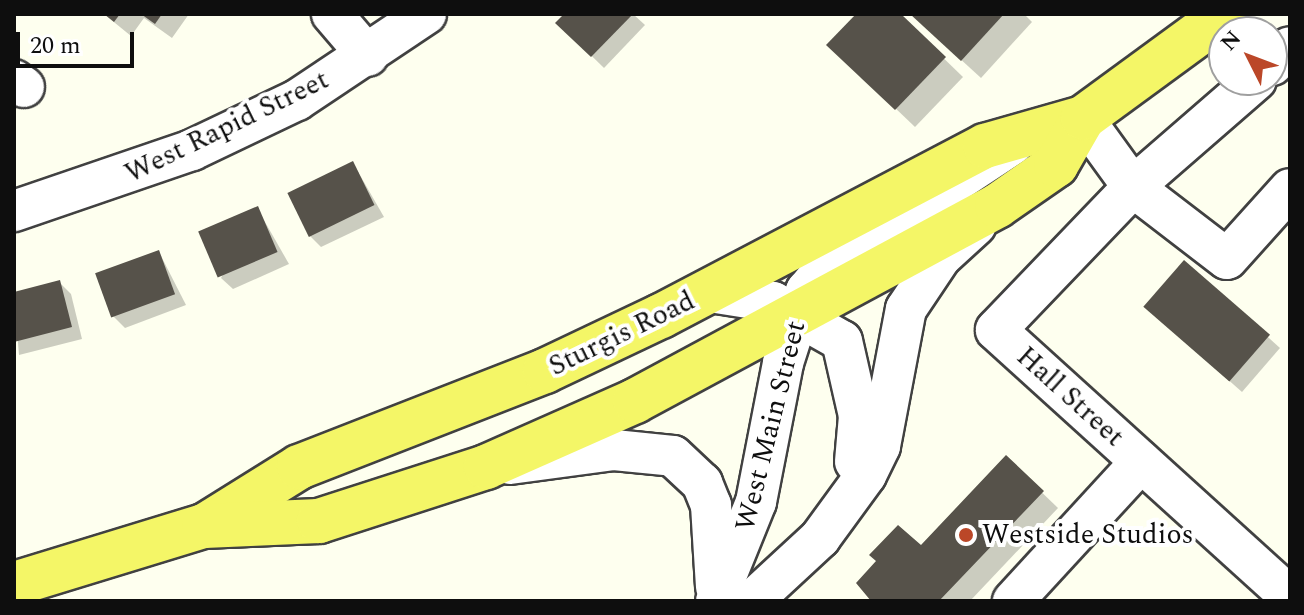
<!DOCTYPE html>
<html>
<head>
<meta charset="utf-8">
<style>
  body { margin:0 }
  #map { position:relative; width:1304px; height:615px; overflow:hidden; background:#feffef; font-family:Spectral,serif }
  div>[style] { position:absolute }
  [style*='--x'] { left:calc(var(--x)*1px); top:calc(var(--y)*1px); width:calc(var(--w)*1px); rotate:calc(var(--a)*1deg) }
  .shadow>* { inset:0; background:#0003 }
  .building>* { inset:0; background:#56524a; transform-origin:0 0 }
  .roads { filter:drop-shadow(2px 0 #414141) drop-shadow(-2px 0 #414141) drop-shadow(0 2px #414141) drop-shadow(0 -2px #414141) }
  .minor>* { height:40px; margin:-20px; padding:0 20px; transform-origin:20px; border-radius:20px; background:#fff }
  .major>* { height:44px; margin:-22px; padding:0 22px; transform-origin:22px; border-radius:22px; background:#f4f667 }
  .dots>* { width:22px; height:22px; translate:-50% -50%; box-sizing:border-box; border:4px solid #fff; border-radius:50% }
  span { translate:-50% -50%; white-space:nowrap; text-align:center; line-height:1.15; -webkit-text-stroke:8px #fff; paint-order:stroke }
  .street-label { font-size:28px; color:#0e0e0e }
  .poi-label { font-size:28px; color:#0e0e0e }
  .left { translate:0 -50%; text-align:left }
  .frame { position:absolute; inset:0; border:16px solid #0e0e0e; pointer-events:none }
  .north { position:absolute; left:1208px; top:16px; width:80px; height:80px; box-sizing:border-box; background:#fff; border:2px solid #9f9f9f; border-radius:50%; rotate:312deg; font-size:22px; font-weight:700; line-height:32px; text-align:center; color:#0e0e0e }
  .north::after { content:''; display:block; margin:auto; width:28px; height:36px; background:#bb4728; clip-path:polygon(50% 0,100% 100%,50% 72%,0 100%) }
  .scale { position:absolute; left:16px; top:32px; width:118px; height:36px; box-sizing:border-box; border:4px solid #0e0e0e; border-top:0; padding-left:10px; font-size:24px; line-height:28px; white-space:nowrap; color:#0e0e0e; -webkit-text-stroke:6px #fff; paint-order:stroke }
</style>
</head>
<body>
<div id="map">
  <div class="shadow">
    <i style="clip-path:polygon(104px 14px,189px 14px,172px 38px,144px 18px,131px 36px)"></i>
    <i style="clip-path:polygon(567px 14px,633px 14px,645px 25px,604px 68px,558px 23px)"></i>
    <i style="clip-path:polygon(859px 14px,898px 14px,963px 77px,915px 127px,848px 63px)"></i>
    <i style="clip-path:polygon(911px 14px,1024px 14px,1032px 22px,981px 78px)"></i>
    <i style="clip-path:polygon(353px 163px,384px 217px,321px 247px,310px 236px)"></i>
    <i style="clip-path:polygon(257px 208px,289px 264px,233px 289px,221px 278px)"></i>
    <i style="clip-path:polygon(159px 252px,186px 305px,125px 328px,113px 316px)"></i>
    <i style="clip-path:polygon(1185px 263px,1280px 348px,1242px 392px,1158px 318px)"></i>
    <i style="clip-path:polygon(59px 282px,71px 294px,82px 339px,19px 355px,14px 294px)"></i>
    <i style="clip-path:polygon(1006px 458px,1058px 508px,970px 601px,874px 601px)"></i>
  </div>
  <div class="building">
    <i style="clip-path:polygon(104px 14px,120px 14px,114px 22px)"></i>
    <i style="clip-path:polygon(141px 14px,162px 14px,155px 24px)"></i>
    <i style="clip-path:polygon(564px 14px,633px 14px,591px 57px,555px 23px)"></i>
    <i style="clip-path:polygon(856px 14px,901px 14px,946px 57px,895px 110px,826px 45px)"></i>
    <i style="clip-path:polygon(910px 14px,1004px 14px,961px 61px)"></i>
    <i style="left:353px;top:161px;width:49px;height:73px;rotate:64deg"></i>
    <i style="left:258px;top:206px;width:50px;height:65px;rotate:67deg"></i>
    <i style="left:159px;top:250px;width:47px;height:68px;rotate:70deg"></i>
    <i style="left:1184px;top:260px;width:114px;height:62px;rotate:41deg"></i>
    <i style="clip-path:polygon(60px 280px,72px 327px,14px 342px,14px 292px)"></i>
    <i style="clip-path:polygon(1006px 455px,1044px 491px,939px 601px,871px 601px,856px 583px,876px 561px,869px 555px,898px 525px,921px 545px)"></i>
  </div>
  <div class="roads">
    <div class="minor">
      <i style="--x:332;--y:14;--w:55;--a:49.4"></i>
      <i style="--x:1272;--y:65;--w:25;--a:-45"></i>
      <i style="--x:14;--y:80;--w:12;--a:35"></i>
      <i style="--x:1256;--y:80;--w:163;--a:139"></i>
      <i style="--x:1133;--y:187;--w:198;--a:133.8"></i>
      <i style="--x:996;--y:330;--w:397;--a:42.2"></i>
      <i style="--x:1083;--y:118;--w:85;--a:54.1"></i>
      <i style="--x:1133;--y:187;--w:118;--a:37.5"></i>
      <i style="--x:1227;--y:259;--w:94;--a:-48"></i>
      <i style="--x:14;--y:211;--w:188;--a:-18.9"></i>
      <i style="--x:192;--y:150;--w:116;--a:-25.5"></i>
      <i style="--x:297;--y:100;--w:155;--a:-33.7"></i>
      <i style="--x:710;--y:292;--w:64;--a:9"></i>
      <i style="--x:773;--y:302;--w:79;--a:29.5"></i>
      <i style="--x:842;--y:341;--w:77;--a:77.2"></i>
      <i style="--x:859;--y:416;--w:46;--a:95"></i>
      <i style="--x:510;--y:464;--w:105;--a:-7.7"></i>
      <i style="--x:614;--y:450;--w:59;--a:5.8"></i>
      <i style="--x:673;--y:456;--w:40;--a:43"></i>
      <i style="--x:702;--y:483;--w:24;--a:68"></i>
      <i style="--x:711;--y:505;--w:82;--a:86.5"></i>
      <i style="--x:716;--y:601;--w:107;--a:-68"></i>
      <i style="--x:756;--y:502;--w:142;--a:-79"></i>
      <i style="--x:783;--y:363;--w:76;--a:-72.3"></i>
      <i style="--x:806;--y:291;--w:30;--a:-50"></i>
      <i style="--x:825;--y:268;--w:225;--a:-33.4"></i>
      <i style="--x:752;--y:601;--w:93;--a:-42.8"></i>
      <i style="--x:820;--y:538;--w:78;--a:-53.9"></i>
      <i style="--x:866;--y:475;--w:32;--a:-64"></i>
      <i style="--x:880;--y:446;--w:139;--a:-79.3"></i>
      <i style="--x:906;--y:309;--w:63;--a:-56.1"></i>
      <i style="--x:941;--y:257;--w:47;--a:-42.4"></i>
      <i style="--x:1013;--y:601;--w:189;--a:-47.4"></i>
    </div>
    <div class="major">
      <i style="--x:206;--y:525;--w:110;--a:-31.9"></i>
      <i style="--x:299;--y:467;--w:264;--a:-21.3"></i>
      <i style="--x:545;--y:371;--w:128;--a:-25.4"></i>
      <i style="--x:661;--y:316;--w:366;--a:-27.7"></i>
      <i style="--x:985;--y:146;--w:102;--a:-15.9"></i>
      <i style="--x:14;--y:584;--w:199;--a:-17"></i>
      <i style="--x:204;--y:526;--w:115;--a:-2.5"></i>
      <i style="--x:319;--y:521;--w:176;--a:-17.9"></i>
      <i style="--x:486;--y:467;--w:163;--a:-23.9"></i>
      <i style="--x:635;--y:401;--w:411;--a:-28.3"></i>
      <i style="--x:997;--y:206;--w:72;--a:-34.8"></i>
      <i style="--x:1056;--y:165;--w:54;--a:-60.1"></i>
      <i style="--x:1083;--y:118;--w:176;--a:-36.2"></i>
    </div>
  </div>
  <div class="dots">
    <i style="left:966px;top:535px;background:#bb4728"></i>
  </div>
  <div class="street-label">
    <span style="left:227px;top:127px;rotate:-26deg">West Rapid Street</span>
    <span style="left:622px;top:334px;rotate:-26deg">Sturgis Road</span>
    <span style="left:1070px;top:397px;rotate:42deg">Hall Street</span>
    <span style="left:771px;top:426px;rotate:-76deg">West Main Street</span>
  </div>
  <div class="poi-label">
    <span class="left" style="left:982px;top:535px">Westside Studios</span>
  </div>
  <div class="frame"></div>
  <div class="north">N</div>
  <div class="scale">20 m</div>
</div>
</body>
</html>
